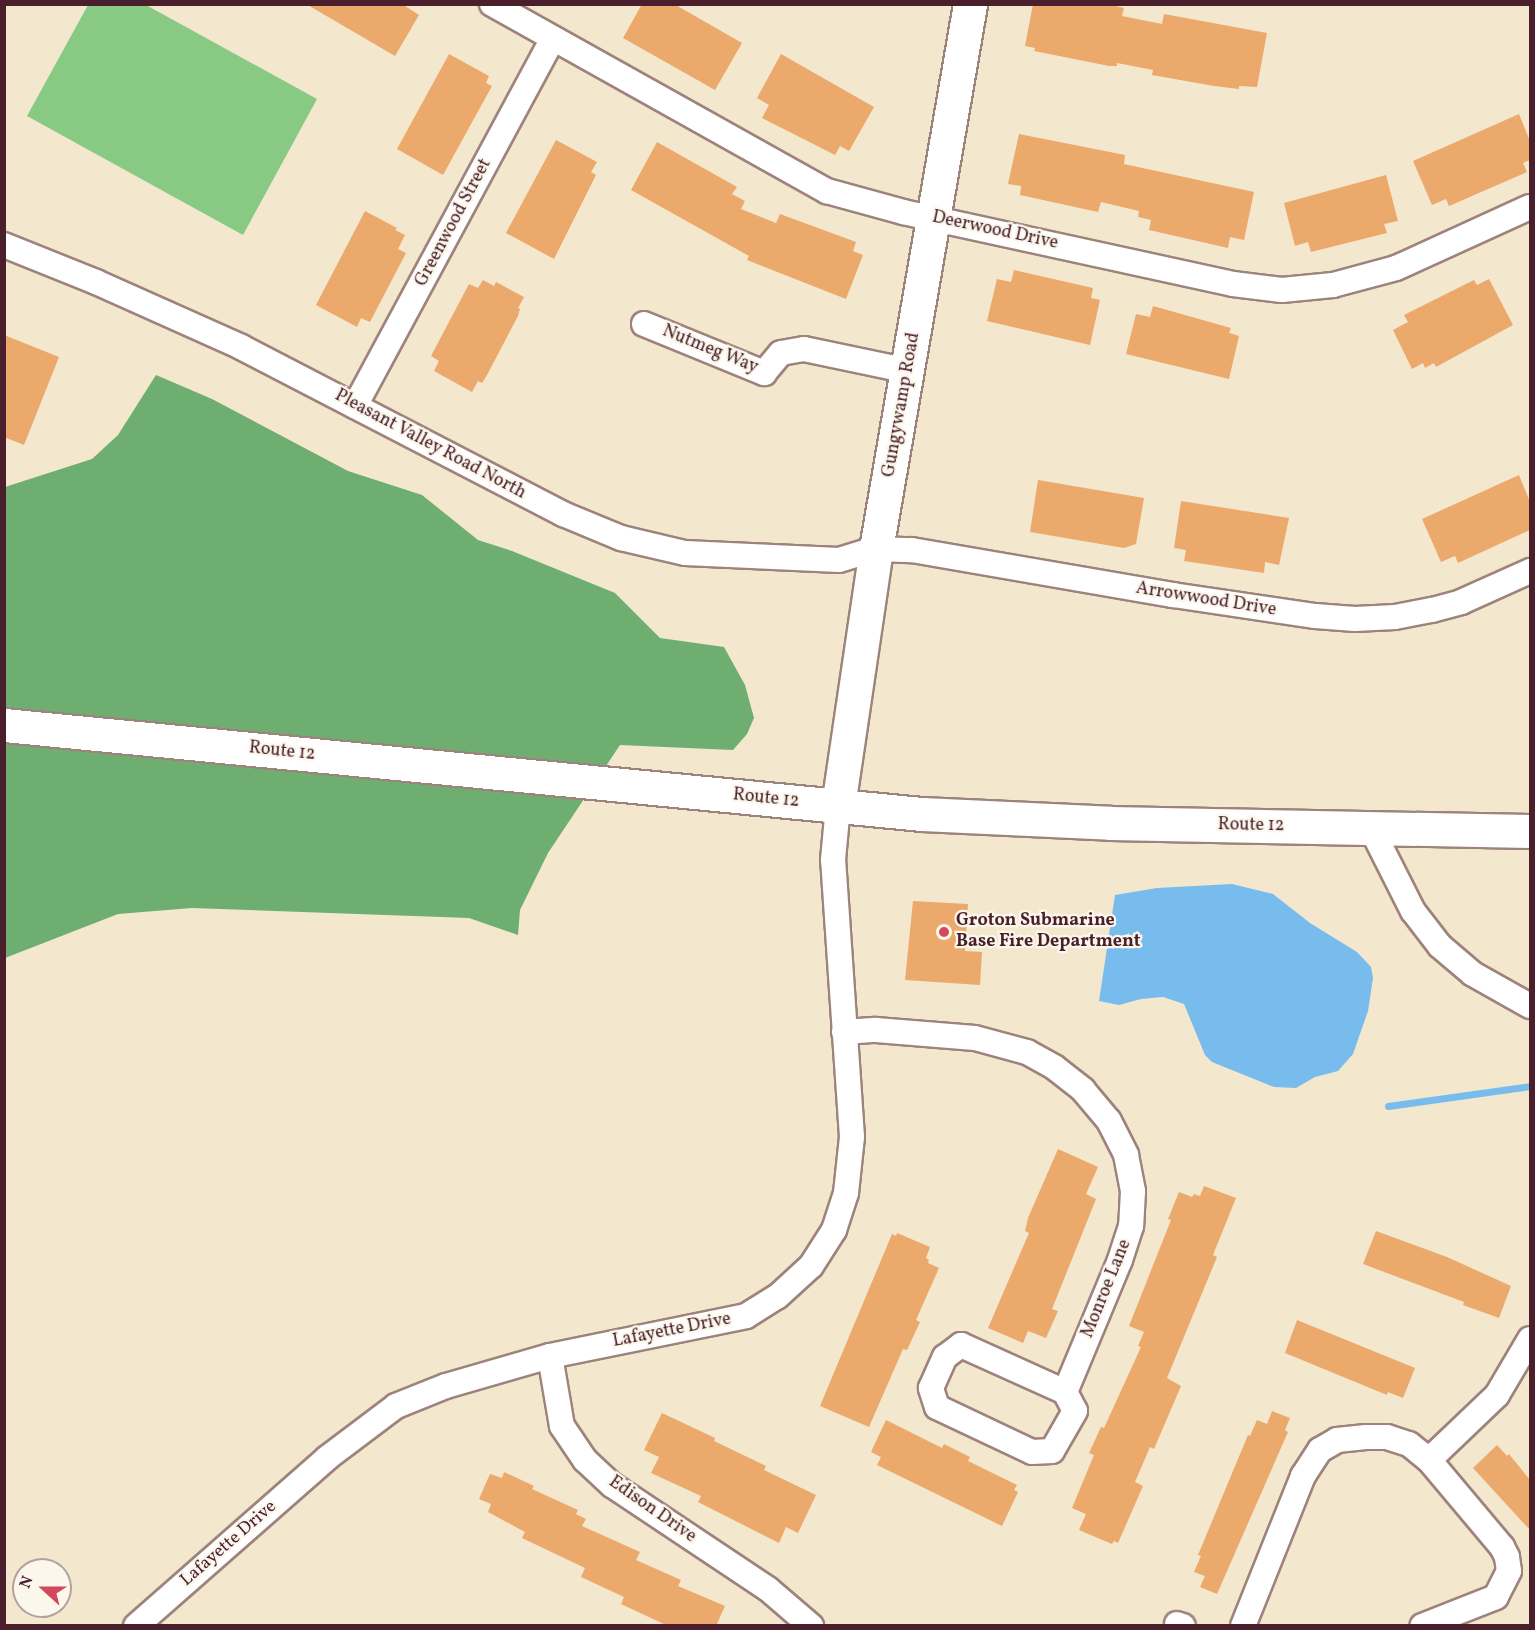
<!DOCTYPE html>
<html>
<head>
<meta charset="utf-8">
<style>
  body { margin:0 }
  #map { position:relative; width:1535px; height:1630px; overflow:hidden; background:#f3e7ce; font-family:Vollkorn,serif }
  div>[style] { position:absolute }
  [style*='--x'] { left:calc(var(--x)*1px); top:calc(var(--y)*1px); width:calc(var(--w)*1px); rotate:calc(var(--a)*1deg) }
  .green>* { inset:0; background:#88ca83 }
  .forest>* { inset:0; background:#6eae71 }
  .water>* { inset:0; background:#78bcee }
  .stream>* { height:7px; margin:-3.5px; padding:0 3.5px; transform-origin:3.5px; border-radius:3.5px; background:#78bcee }
  .building>* { inset:0; background:#eba96c }
  .roads { filter:drop-shadow(2px 0 #9e837c) drop-shadow(-2px 0 #9e837c) drop-shadow(0 2px #9e837c) drop-shadow(0 -2px #9e837c) }
  .street>* { height:24px; margin:-12px; padding:0 12px; transform-origin:12px; border-radius:12px; background:#fff }
  .secondary>* { height:33px; margin:-16.5px; padding:0 16.5px; transform-origin:16.5px; border-radius:16.5px; background:#fff }
  .highway>* { height:33px; margin:-16.5px; padding:0 16.5px; transform-origin:16.5px; border-radius:16.5px; background:#fff }
  .dots>* { width:16px; height:16px; translate:-50% -50%; box-sizing:border-box; border:3px solid #fbf7ec; border-radius:50% }
  span { translate:-50% -50%; white-space:nowrap; text-align:center; line-height:1.15; -webkit-text-stroke:4.5px #fbf7ec; paint-order:stroke }
  .street-label { font-size:18px; color:#4a1f2b }
  .poi-label { font-size:18px; color:#4a1f2b; font-weight:700 }
  .left { translate:0 -50%; text-align:left }
  .frame { position:absolute; inset:0; border:6px solid #4a1f2b; pointer-events:none }
  .north { position:absolute; left:12px; top:1558px; width:60px; height:60px; box-sizing:border-box; background:#fbf7ec; border:2px solid #b4a19f; border-radius:50%; rotate:291deg; font-size:16px; font-weight:700; line-height:24px; text-align:center; color:#4a1f2b }
  .north::after { content:''; display:block; margin:auto; width:21px; height:27px; background:#d1495b; clip-path:polygon(50% 0,100% 100%,50% 72%,0 100%) }
</style>
</head>
<body>
<div id="map">
  <div class="green">
    <i style="clip-path:polygon(88px 5px,146px 5px,317px 99px,243px 235px,27px 116px)"></i>
  </div>
  <div class="forest">
    <i style="clip-path:polygon(156px 375px,212px 399px,348px 471px,422px 495px,478px 540px,512px 551px,615px 593px,660px 638px,724px 647px,745px 685px,754px 718px,747px 734px,733px 750px,620px 745px,548px 853px,520px 910px,518px 935px,469px 918px,192px 908px,118px 914px,5px 958px,5px 487px,92px 459px,118px 435px)"></i>
  </div>
  <div class="water">
    <i style="clip-path:polygon(1232px 884px,1273px 894px,1310px 923px,1357px 952px,1371px 967px,1373px 978px,1368px 1011px,1353px 1054px,1338px 1071px,1315px 1077px,1296px 1088px,1274px 1087px,1212px 1062px,1205px 1055px,1184px 1004px,1163px 997px,1141px 999px,1119px 1005px,1099px 1001px,1115px 895px,1157px 888px)"></i>
  </div>
  <div class="stream">
    <i style="--x:1388;--y:1106;--w:143;--a:-8"></i>
  </div>
  <div class="building">
    <i style="clip-path:polygon(306px 4px,402px 4px,419px 15px,395px 56px)"></i>
    <i style="clip-path:polygon(642px 4px,674px 4px,742px 43px,715px 90px,623px 38px)"></i>
    <i style="clip-path:polygon(1033px 4px,1107px 4px,1124px 8px,1122px 16px,1162px 24px,1164px 14px,1267px 33px,1257px 87px,1239px 86px,1239px 89px,1214px 86px,1152px 75px,1153px 70px,1117px 63px,1117px 66px,1109px 66px,1034px 51px,1035px 48px,1025px 46px)"></i>
    <i style="clip-path:polygon(449px 54px,489px 76px,486px 83px,492px 86px,443px 175px,397px 149px)"></i>
    <i style="clip-path:polygon(781px 54px,874px 107px,849px 151px,840px 146px,835px 155px,762px 118px,769px 105px,757px 98px)"></i>
    <i style="clip-path:polygon(1519px 114px,1530px 141px,1530px 160px,1523px 163px,1527px 172px,1449px 206px,1446px 199px,1432px 205px,1413px 161px)"></i>
    <i style="clip-path:polygon(1019px 134px,1125px 155px,1124px 164px,1254px 192px,1244px 240px,1230px 237px,1228px 248px,1149px 230px,1151px 220px,1138px 217px,1139px 211px,1101px 202px,1098px 212px,1020px 195px,1021px 186px,1008px 184px)"></i>
    <i style="clip-path:polygon(556px 140px,597px 162px,591px 172px,596px 175px,554px 259px,506px 233px)"></i>
    <i style="clip-path:polygon(657px 142px,737px 187px,732px 194px,745px 201px,741px 209px,776px 223px,780px 214px,856px 242px,853px 251px,863px 255px,846px 299px,747px 260px,749px 256px,631px 190px)"></i>
    <i style="clip-path:polygon(1386px 175px,1398px 221px,1384px 224px,1387px 233px,1311px 252px,1308px 242px,1295px 246px,1284px 203px)"></i>
    <i style="clip-path:polygon(365px 211px,397px 228px,395px 230px,405px 235px,398px 249px,406px 253px,370px 322px,361px 318px,357px 327px,316px 305px)"></i>
    <i style="clip-path:polygon(1014px 270px,1093px 288px,1091px 298px,1100px 300px,1090px 345px,987px 321px,997px 279px,1011px 282px)"></i>
    <i style="clip-path:polygon(1489px 279px,1513px 325px,1436px 367px,1434px 363px,1425px 368px,1423px 363px,1412px 369px,1393px 330px,1408px 322px,1404px 315px,1474px 280px,1477px 285px)"></i>
    <i style="clip-path:polygon(483px 280px,494px 286px,496px 282px,524px 297px,518px 308px,520px 309px,518px 316px,487px 375px,482px 383px,478px 381px,472px 392px,434px 371px,439px 361px,431px 356px,469px 284px,478px 288px)"></i>
    <i style="clip-path:polygon(1153px 306px,1231px 328px,1229px 333px,1239px 336px,1229px 379px,1126px 354px,1136px 314px,1150px 317px)"></i>
    <i style="clip-path:polygon(4px 335px,59px 357px,24px 445px,4px 437px)"></i>
    <i style="clip-path:polygon(1519px 475px,1530px 502px,1530px 530px,1458px 563px,1455px 556px,1441px 562px,1422px 519px)"></i>
    <i style="clip-path:polygon(1038px 480px,1144px 498px,1136px 544px,1124px 548px,1030px 532px)"></i>
    <i style="clip-path:polygon(1181px 501px,1289px 518px,1279px 565px,1265px 562px,1264px 573px,1184px 561px,1186px 550px,1174px 548px)"></i>
    <i style="clip-path:polygon(913px 901px,968px 904px,965px 951px,982px 952px,980px 985px,905px 980px)"></i>
    <i style="clip-path:polygon(1058px 1149px,1098px 1167px,1086px 1194px,1096px 1199px,1052px 1309px,1058px 1311px,1046px 1338px,1028px 1331px,1023px 1343px,988px 1328px,1029px 1233px,1025px 1231px,1028px 1218px)"></i>
    <i style="clip-path:polygon(1204px 1186px,1236px 1198px,1213px 1255px,1217px 1257px,1167px 1378px,1181px 1386px,1154px 1449px,1150px 1447px,1135px 1482px,1143px 1486px,1136px 1502px,1118px 1543px,1114px 1541px,1112px 1544px,1079px 1530px,1086px 1514px,1072px 1508px,1094px 1455px,1089px 1453px,1101px 1427px,1104px 1428px,1141px 1347px,1138px 1346px,1144px 1332px,1129px 1326px,1171px 1220px,1168px 1219px,1179px 1192px,1192px 1197px,1194px 1194px,1200px 1196px)"></i>
    <i style="clip-path:polygon(1376px 1231px,1447px 1257px,1511px 1286px,1499px 1318px,1463px 1305px,1464px 1302px,1363px 1264px)"></i>
    <i style="clip-path:polygon(897px 1233px,930px 1247px,926px 1258px,929px 1260px,928px 1263px,939px 1268px,916px 1320px,920px 1322px,907px 1350px,903px 1349px,869px 1427px,820px 1406px,892px 1234px,896px 1236px)"></i>
    <i style="clip-path:polygon(1297px 1320px,1415px 1368px,1403px 1398px,1388px 1392px,1387px 1395px,1285px 1353px)"></i>
    <i style="clip-path:polygon(1272px 1411px,1290px 1418px,1285px 1430px,1288px 1432px,1217px 1594px,1200px 1587px,1205px 1576px,1194px 1572px,1201px 1556px,1198px 1555px,1248px 1435px,1250px 1436px,1257px 1420px,1267px 1424px)"></i>
    <i style="clip-path:polygon(662px 1413px,715px 1438px,714px 1441px,766px 1466px,764px 1470px,816px 1495px,798px 1533px,786px 1527px,779px 1543px,698px 1502px,701px 1496px,651px 1473px,659px 1457px,644px 1450px)"></i>
    <i style="clip-path:polygon(886px 1420px,942px 1448px,944px 1444px,970px 1457px,968px 1461px,1017px 1485px,1014px 1490px,1018px 1492px,1002px 1526px,877px 1465px,881px 1457px,871px 1452px)"></i>
    <i style="clip-path:polygon(1497px 1445px,1507px 1456px,1509px 1454px,1530px 1480px,1530px 1530px,1473px 1468px)"></i>
    <i style="clip-path:polygon(504px 1472px,534px 1486px,532px 1489px,578px 1510px,576px 1514px,586px 1519px,582px 1526px,640px 1552px,636px 1560px,681px 1580px,678px 1586px,725px 1606px,716px 1626px,668px 1626px,621px 1604px,624px 1597px,581px 1577px,585px 1568px,522px 1538px,525px 1532px,488px 1512px,491px 1504px,479px 1499px,490px 1474px,502px 1478px)"></i>
  </div>
  <div class="roads">
    <div class="street">
      <i style="--x:492;--y:4;--w:384;--a:29.2"></i>
      <i style="--x:827;--y:191;--w:79;--a:15.4"></i>
      <i style="--x:903;--y:212;--w:338;--a:12.3"></i>
      <i style="--x:1233;--y:284;--w:49;--a:7"></i>
      <i style="--x:1282;--y:290;--w:51;--a:-5.6"></i>
      <i style="--x:1333;--y:285;--w:65;--a:-15.1"></i>
      <i style="--x:1396;--y:268;--w:147;--a:-24.5"></i>
      <i style="--x:4;--y:245;--w:99;--a:21.9"></i>
      <i style="--x:96;--y:282;--w:159;--a:24.1"></i>
      <i style="--x:241;--y:347;--w:363;--a:27.4"></i>
      <i style="--x:563;--y:514;--w:63;--a:22.5"></i>
      <i style="--x:621;--y:538;--w:66;--a:13.2"></i>
      <i style="--x:685;--y:553;--w:154;--a:2.6"></i>
      <i style="--x:839;--y:560;--w:39;--a:-17"></i>
      <i style="--x:876;--y:549;--w:36;--a:2"></i>
      <i style="--x:912;--y:550;--w:265;--a:9.8"></i>
      <i style="--x:1173;--y:595;--w:144;--a:8.4"></i>
      <i style="--x:1315;--y:616;--w:40;--a:4.3"></i>
      <i style="--x:1355;--y:619;--w:40;--a:-2.9"></i>
      <i style="--x:1395;--y:617;--w:38;--a:-11"></i>
      <i style="--x:1432;--y:610;--w:30;--a:-15"></i>
      <i style="--x:1461;--y:602;--w:76;--a:-24.2"></i>
      <i style="--x:644;--y:324;--w:130;--a:22.2"></i>
      <i style="--x:764;--y:373;--w:26;--a:-50"></i>
      <i style="--x:781;--y:353;--w:23;--a:-10"></i>
      <i style="--x:804;--y:349;--w:106;--a:11.9"></i>
      <i style="--x:355;--y:406;--w:416;--a:-61.7"></i>
      <i style="--x:1371;--y:828;--w:93;--a:63.2"></i>
      <i style="--x:1413;--y:911;--w:44;--a:52.4"></i>
      <i style="--x:1440;--y:946;--w:43;--a:40.3"></i>
      <i style="--x:1473;--y:974;--w:65;--a:29.3"></i>
      <i style="--x:844;--y:1032;--w:32;--a:-4"></i>
      <i style="--x:876;--y:1030;--w:99;--a:4.6"></i>
      <i style="--x:975;--y:1038;--w:54;--a:15.1"></i>
      <i style="--x:1027;--y:1052;--w:31;--a:29"></i>
      <i style="--x:1054;--y:1067;--w:37;--a:38"></i>
      <i style="--x:1083;--y:1090;--w:40;--a:50"></i>
      <i style="--x:1109;--y:1121;--w:38;--a:63"></i>
      <i style="--x:1126;--y:1155;--w:37;--a:79"></i>
      <i style="--x:1133;--y:1191;--w:35;--a:93"></i>
      <i style="--x:1131;--y:1226;--w:36;--a:108"></i>
      <i style="--x:1120;--y:1260;--w:143;--a:112.6"></i>
      <i style="--x:1065;--y:1392;--w:21;--a:62"></i>
      <i style="--x:1075;--y:1411;--w:46;--a:119.9"></i>
      <i style="--x:1052;--y:1451;--w:20;--a:177"></i>
      <i style="--x:1032;--y:1452;--w:105;--a:-154.7"></i>
      <i style="--x:937;--y:1407;--w:20;--a:-108"></i>
      <i style="--x:931;--y:1388;--w:34;--a:-66"></i>
      <i style="--x:945;--y:1357;--w:20;--a:-37"></i>
      <i style="--x:961;--y:1345;--w:114;--a:24.3"></i>
      <i style="--x:550;--y:1356;--w:71;--a:80.3"></i>
      <i style="--x:562;--y:1426;--w:41;--a:55.9"></i>
      <i style="--x:585;--y:1460;--w:37;--a:43"></i>
      <i style="--x:612;--y:1485;--w:187;--a:33.7"></i>
      <i style="--x:768;--y:1589;--w:57;--a:40.7"></i>
      <i style="--x:1429;--y:1460;--w:94;--a:-43.7"></i>
      <i style="--x:1497;--y:1395;--w:65;--a:-59.5"></i>
      <i style="--x:1177;--y:1624;--w:6;--a:18"></i>
      <i style="--x:136;--y:1626;--w:254;--a:-41.3"></i>
      <i style="--x:327;--y:1458;--w:86;--a:-37"></i>
      <i style="--x:396;--y:1406;--w:54;--a:-21.8"></i>
      <i style="--x:446;--y:1386;--w:108;--a:-16.1"></i>
      <i style="--x:550;--y:1356;--w:200;--a:-11.5"></i>
      <i style="--x:746;--y:1316;--w:36;--a:-32"></i>
      <i style="--x:777;--y:1297;--w:46;--a:-42.4"></i>
      <i style="--x:811;--y:1266;--w:43;--a:-57.4"></i>
      <i style="--x:834;--y:1230;--w:39;--a:-72"></i>
      <i style="--x:846;--y:1193;--w:56;--a:-83.9"></i>
      <i style="--x:852;--y:1137;--w:278;--a:-93.9"></i>
      <i style="--x:833;--y:860;--w:54;--a:-84.7"></i>
      <i style="--x:1243;--y:1626;--w:162;--a:-68.2"></i>
      <i style="--x:1303;--y:1476;--w:31;--a:-57"></i>
      <i style="--x:1320;--y:1450;--w:20;--a:-30"></i>
      <i style="--x:1337;--y:1440;--w:29;--a:-6"></i>
      <i style="--x:1366;--y:1437;--w:21;--a:0"></i>
      <i style="--x:1387;--y:1437;--w:23;--a:18"></i>
      <i style="--x:1409;--y:1444;--w:26;--a:39"></i>
      <i style="--x:1429;--y:1460;--w:114;--a:50"></i>
      <i style="--x:1502;--y:1547;--w:11;--a:63"></i>
      <i style="--x:1507;--y:1557;--w:14;--a:82"></i>
      <i style="--x:1509;--y:1571;--w:29;--a:117"></i>
      <i style="--x:1496;--y:1597;--w:79;--a:158.6"></i>
    </div>
    <div class="secondary">
      <i style="--x:838;--y:806;--w:260;--a:-81.6"></i>
      <i style="--x:876;--y:549;--w:553;--a:-80.21"></i>
    </div>
    <div class="highway">
      <i style="--x:4;--y:725;--w:922;--a:5.54"></i>
      <i style="--x:922;--y:814;--w:188;--a:2.7"></i>
      <i style="--x:1110;--y:823;--w:420;--a:1.1"></i>
    </div>
  </div>
  <div class="dots">
    <i style="left:944px;top:932px;background:#d1495b"></i>
  </div>
  <div class="street-label">
    <span style="left:454px;top:223px;rotate:-62deg">Greenwood Street</span>
    <span style="left:995px;top:231px;rotate:12deg">Deerwood Drive</span>
    <span style="left:710px;top:350px;rotate:22deg">Nutmeg Way</span>
    <span style="left:902px;top:405px;rotate:-80deg">Gungywamp Road</span>
    <span style="left:430px;top:445px;rotate:28deg">Pleasant Valley Road North</span>
    <span style="left:1206px;top:600px;rotate:9deg">Arrowwood Drive</span>
    <span style="left:282px;top:752px;rotate:6deg">Route 12</span>
    <span style="left:766px;top:799px;rotate:6deg">Route 12</span>
    <span style="left:1251px;top:826px;rotate:1deg">Route 12</span>
    <span style="left:1107px;top:1289px;rotate:-68deg">Monroe Lane</span>
    <span style="left:672px;top:1331px;rotate:-11deg">Lafayette Drive</span>
    <span style="left:652px;top:1510px;rotate:35deg">Edison Drive</span>
    <span style="left:229px;top:1544px;rotate:-41deg">Lafayette Drive</span>
  </div>
  <div class="poi-label">
    <span class="left" style="left:956px;top:932px">Groton Submarine<br>Base Fire Department</span>
  </div>
  <div class="frame"></div>
  <div class="north">N</div>
</div>
</body>
</html>
